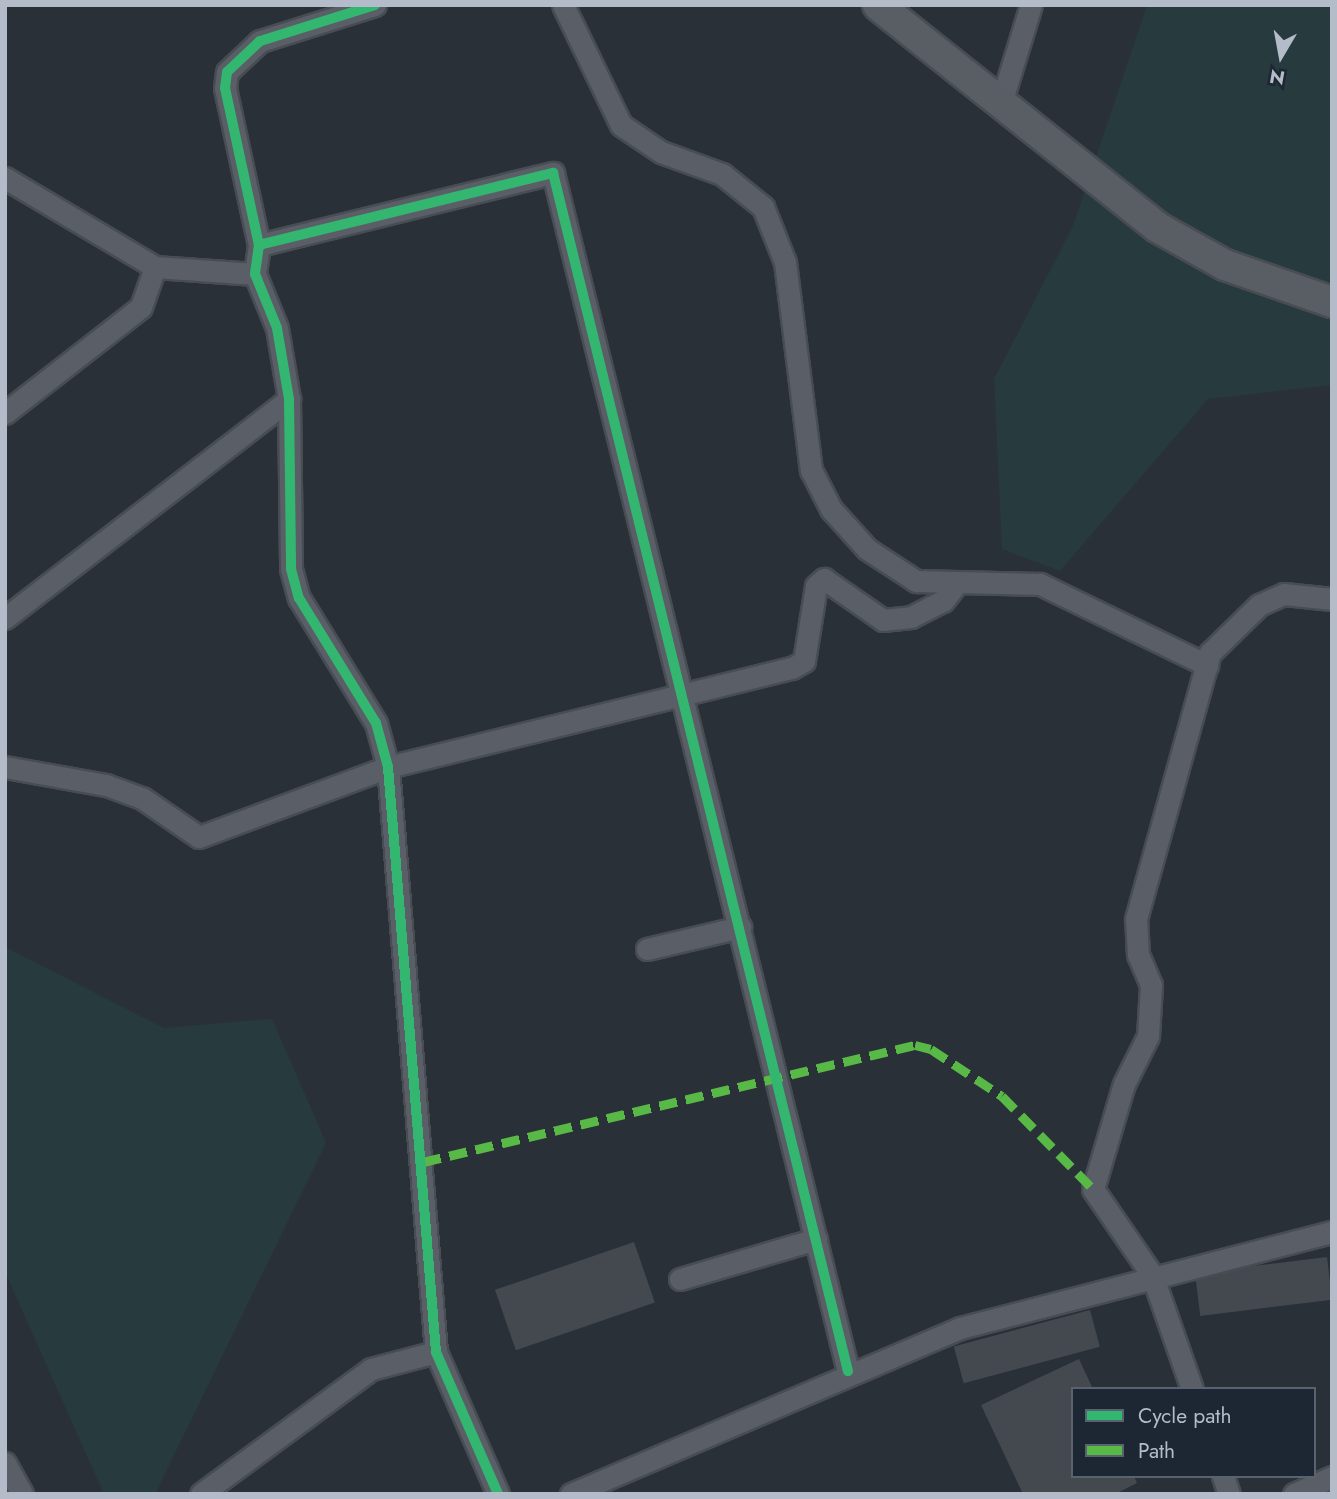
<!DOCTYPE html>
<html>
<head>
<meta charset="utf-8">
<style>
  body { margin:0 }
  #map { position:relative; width:1337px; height:1499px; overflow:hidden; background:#2a3038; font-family:Jost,sans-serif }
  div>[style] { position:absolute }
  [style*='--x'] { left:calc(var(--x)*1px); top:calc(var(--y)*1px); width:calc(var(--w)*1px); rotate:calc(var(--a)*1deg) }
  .green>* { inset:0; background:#273a3e }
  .building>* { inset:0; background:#444950; transform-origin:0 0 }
  .roads { filter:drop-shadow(2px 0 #484c53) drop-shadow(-2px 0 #484c53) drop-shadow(0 2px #484c53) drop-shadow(0 -2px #484c53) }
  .street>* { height:21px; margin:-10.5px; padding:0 10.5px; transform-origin:10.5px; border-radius:10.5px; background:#5a5e66 }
  .secondary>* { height:30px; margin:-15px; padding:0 15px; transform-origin:15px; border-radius:15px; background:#595d64 }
  .quiet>* { height:9px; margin-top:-4.5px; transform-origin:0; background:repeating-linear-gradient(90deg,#58b947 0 18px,transparent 0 27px) }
  .cycleway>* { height:10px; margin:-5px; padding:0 5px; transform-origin:5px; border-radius:5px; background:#33b770 }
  span { translate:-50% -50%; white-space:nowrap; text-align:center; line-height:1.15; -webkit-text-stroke:5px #1d2633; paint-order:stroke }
  .frame { position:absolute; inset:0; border:7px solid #b4bcc9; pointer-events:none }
  .legend { position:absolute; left:1071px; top:1387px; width:245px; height:91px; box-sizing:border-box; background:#1d2633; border:2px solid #59626f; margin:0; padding:9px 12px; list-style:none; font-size:21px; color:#b4bcc9 }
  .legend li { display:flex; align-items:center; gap:14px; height:35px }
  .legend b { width:35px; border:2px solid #59626f }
  .north { position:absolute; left:1246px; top:21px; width:70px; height:70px; -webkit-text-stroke:5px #1d2633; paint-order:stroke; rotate:190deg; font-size:19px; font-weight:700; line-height:28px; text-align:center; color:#b4bcc9 }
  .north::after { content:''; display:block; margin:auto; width:24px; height:32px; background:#b4bcc9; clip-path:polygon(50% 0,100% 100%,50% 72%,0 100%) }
</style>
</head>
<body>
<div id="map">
  <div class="green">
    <i style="clip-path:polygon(1147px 5px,1332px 5px,1332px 385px,1208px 399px,1060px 571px,1002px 549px,994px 379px,1073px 226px)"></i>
    <i style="clip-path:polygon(5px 947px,164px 1028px,272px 1019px,326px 1143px,155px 1494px,104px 1494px,5px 1272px)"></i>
  </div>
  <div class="building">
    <i style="left:634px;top:1242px;width:64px;height:147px;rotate:71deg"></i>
    <i style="left:1327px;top:1257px;width:43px;height:133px;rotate:83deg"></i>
    <i style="left:1090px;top:1310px;width:38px;height:141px;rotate:75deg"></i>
    <i style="clip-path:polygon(1079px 1359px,1093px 1389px,1073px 1389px,1073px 1476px,1134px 1476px,1137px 1483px,1115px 1494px,1023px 1494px,981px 1405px)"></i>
  </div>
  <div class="roads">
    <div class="street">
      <i style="--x:375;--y:5;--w:121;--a:162.6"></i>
      <i style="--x:260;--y:41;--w:45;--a:136.8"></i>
      <i style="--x:227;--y:72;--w:16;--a:97"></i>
      <i style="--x:225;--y:88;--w:161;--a:77.8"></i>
      <i style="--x:259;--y:245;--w:29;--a:98"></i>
      <i style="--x:255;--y:274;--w:58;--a:67.8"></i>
      <i style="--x:277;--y:328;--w:72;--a:80.4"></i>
      <i style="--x:289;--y:399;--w:170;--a:89.3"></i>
      <i style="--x:291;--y:569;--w:30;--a:75"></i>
      <i style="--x:299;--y:598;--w:147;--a:58.4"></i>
      <i style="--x:376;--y:723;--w:46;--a:74.7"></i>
      <i style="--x:388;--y:767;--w:587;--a:85.31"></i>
      <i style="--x:436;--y:1352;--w:155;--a:66.4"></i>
      <i style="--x:563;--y:5;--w:133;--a:64.2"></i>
      <i style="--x:621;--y:125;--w:48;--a:34"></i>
      <i style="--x:661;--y:152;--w:65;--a:19.8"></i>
      <i style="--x:722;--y:174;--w:53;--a:38.8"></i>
      <i style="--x:763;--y:207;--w:59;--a:68.2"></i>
      <i style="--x:785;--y:262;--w:210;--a:82.9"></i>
      <i style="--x:811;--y:470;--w:44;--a:62.9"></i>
      <i style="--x:831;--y:509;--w:54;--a:48"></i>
      <i style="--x:867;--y:549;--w:59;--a:33.1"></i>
      <i style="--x:916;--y:581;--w:124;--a:1.4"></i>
      <i style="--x:1040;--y:584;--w:186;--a:25.9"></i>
      <i style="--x:1001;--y:103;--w:102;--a:-73"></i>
      <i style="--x:5;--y:178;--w:174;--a:30.7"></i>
      <i style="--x:155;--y:267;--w:100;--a:4"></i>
      <i style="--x:259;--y:245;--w:303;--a:-13.8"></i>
      <i style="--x:553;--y:173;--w:1234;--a:76.17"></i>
      <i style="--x:5;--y:413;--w:172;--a:-37.9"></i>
      <i style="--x:141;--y:307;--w:42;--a:-70.7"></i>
      <i style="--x:5;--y:618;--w:359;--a:-37.6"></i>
      <i style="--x:5;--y:767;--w:103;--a:10.1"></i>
      <i style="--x:106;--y:785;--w:38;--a:20"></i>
      <i style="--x:142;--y:798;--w:69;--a:34.4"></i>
      <i style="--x:199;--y:837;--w:202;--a:-20.3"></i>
      <i style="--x:388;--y:767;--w:416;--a:-13.8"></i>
      <i style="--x:792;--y:668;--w:14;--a:-30"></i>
      <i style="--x:804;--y:661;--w:76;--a:-80.9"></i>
      <i style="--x:816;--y:586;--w:11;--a:-41"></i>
      <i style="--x:824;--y:579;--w:72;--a:34.8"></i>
      <i style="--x:883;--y:620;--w:28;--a:-6"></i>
      <i style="--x:911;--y:617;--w:36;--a:-27"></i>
      <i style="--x:943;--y:601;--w:23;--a:-52"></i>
      <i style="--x:647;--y:949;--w:96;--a:-13.3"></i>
      <i style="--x:680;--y:1279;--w:142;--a:-16.4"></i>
      <i style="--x:1192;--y:1389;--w:121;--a:-109.3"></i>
      <i style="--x:1152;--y:1275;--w:104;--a:-124.5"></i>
      <i style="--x:1093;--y:1189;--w:109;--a:-73.6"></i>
      <i style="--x:1124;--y:1084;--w:54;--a:-63.4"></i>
      <i style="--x:1148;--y:1036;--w:51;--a:-86.6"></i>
      <i style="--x:1151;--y:985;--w:33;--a:-113"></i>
      <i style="--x:1138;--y:955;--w:36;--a:-93"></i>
      <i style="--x:1136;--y:919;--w:276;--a:-74.5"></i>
      <i style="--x:1210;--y:653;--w:69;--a:-44.4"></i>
      <i style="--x:1259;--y:605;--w:27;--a:-24"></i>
      <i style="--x:1284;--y:594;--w:48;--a:5.9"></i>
      <i style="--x:5;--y:1463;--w:35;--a:61"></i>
      <i style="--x:1223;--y:1476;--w:19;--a:72"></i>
      <i style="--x:201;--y:1494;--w:211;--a:-36.3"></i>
      <i style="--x:371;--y:1369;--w:67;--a:-14.7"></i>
      <i style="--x:571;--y:1494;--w:423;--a:-23.1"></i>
      <i style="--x:960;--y:1328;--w:384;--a:-14.5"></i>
      <i style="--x:1294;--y:1494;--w:42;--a:-24.1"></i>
    </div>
    <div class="secondary">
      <i style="--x:878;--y:5;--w:357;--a:38.5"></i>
      <i style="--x:1157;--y:227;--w:78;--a:29.2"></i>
      <i style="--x:1225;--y:265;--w:113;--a:19.1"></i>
    </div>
  </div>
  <div class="quiet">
    <i style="--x:423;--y:1162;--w:506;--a:-13.38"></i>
    <i style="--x:915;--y:1045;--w:16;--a:14"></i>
    <i style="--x:931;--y:1049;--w:85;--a:33.5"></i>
    <i style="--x:1002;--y:1096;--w:130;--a:45.6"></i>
  </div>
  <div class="cycleway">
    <i style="--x:375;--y:5;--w:121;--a:162.6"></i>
    <i style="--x:260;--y:41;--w:45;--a:136.8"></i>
    <i style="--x:227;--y:72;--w:16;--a:97"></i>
    <i style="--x:225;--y:88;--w:161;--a:77.8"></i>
    <i style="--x:259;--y:245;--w:29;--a:98"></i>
    <i style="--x:255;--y:274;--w:58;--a:67.8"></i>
    <i style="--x:277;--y:328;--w:72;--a:80.4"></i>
    <i style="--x:289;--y:399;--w:170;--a:89.3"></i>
    <i style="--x:291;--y:569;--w:30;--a:75"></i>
    <i style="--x:299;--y:598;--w:147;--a:58.4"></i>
    <i style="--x:376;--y:723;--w:46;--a:74.7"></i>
    <i style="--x:388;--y:767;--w:587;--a:85.31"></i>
    <i style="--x:436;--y:1352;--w:155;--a:66.4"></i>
    <i style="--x:259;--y:245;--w:303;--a:-13.8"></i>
    <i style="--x:553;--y:173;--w:1234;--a:76.17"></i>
  </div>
  <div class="frame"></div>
  <ul class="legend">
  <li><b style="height:9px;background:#33b770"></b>Cycle path</li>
  <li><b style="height:9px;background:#58b947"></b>Path</li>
  </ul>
  <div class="north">N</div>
</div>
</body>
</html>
